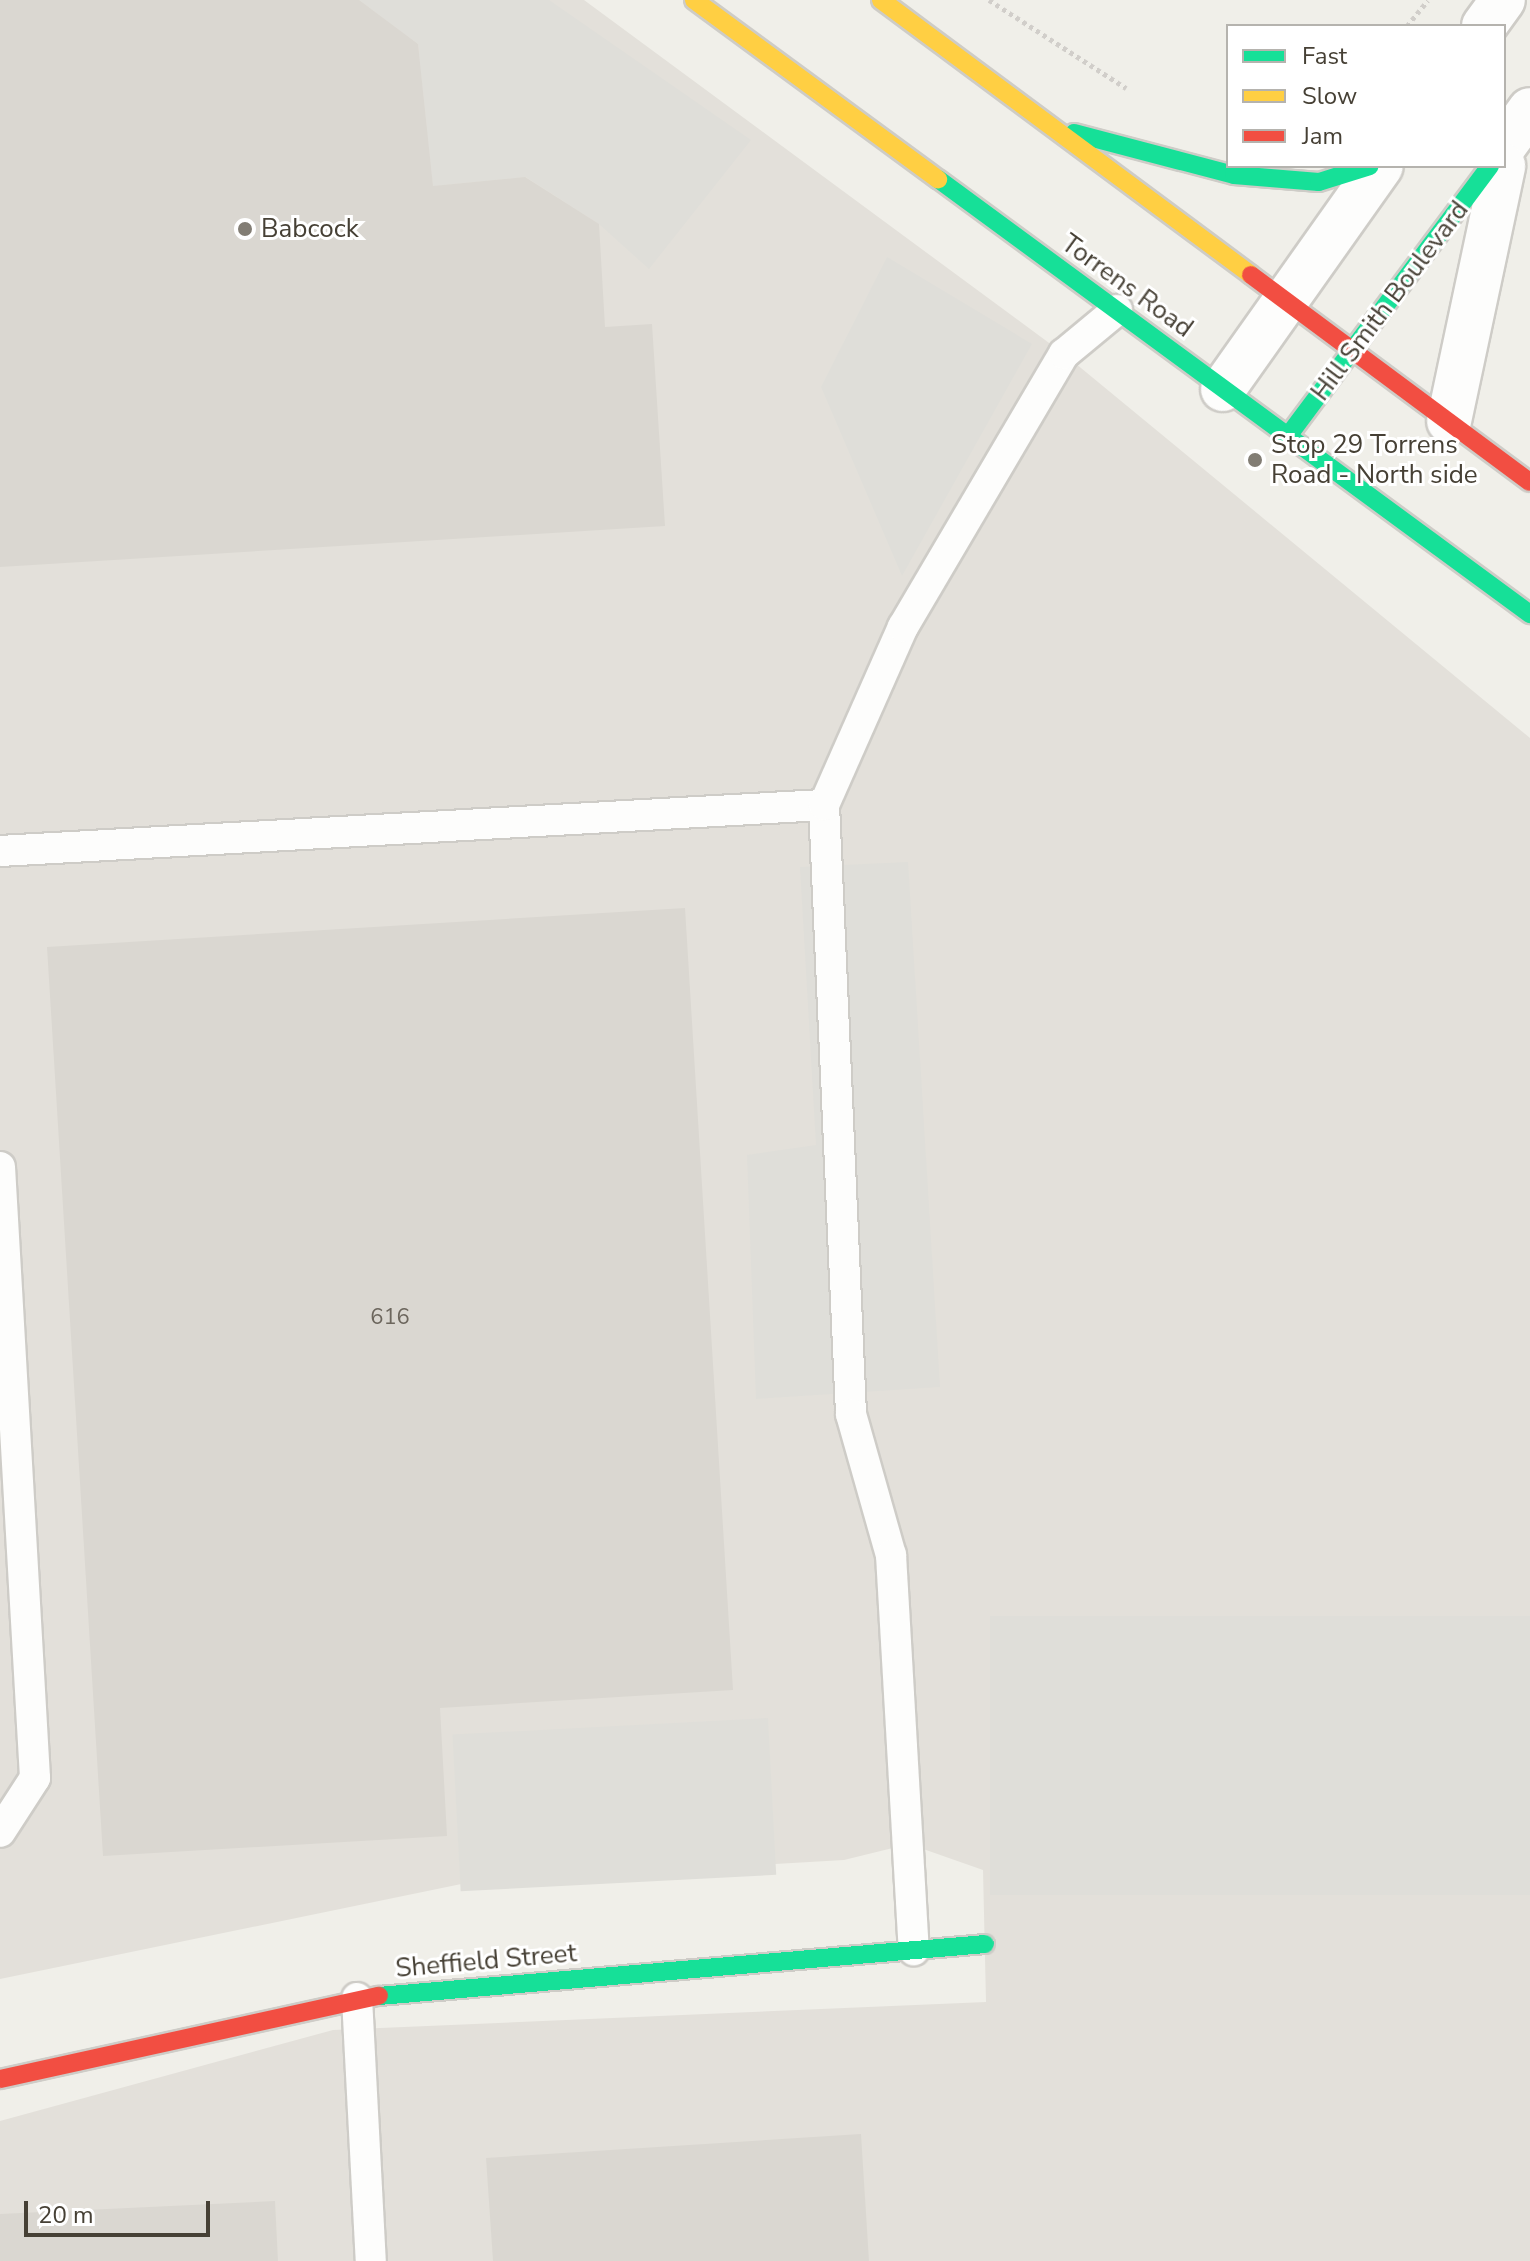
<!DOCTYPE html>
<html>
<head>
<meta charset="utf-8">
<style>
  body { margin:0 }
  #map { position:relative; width:1530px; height:2261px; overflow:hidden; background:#f0efe9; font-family:"Nunito Sans",sans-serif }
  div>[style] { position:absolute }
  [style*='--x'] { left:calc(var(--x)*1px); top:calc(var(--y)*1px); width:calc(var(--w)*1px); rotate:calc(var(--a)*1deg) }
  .industrial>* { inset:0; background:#e3e0da }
  .parking>* { inset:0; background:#dfded9; transform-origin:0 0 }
  .building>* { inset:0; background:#dad7d1 }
  .path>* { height:5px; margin-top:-2.5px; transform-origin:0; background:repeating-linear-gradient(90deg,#d1ceca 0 4px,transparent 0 8px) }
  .roads { filter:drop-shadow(2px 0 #ceccc7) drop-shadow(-2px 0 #ceccc7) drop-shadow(0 2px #ceccc7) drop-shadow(0 -2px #ceccc7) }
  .lane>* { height:30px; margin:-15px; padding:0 15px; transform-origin:15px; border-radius:15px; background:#fdfdfc }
  .street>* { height:44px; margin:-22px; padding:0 22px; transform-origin:22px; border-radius:22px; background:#fdfdfc }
  .fast>* { height:18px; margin:-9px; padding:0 9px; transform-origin:9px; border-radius:9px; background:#16e098 }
  .slow>* { height:18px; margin:-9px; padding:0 9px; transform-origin:9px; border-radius:9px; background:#ffcf43 }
  .jam>* { height:18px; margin:-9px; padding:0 9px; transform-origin:9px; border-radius:9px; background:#f24e42 }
  .dots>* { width:22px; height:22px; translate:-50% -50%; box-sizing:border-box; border:4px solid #fff; border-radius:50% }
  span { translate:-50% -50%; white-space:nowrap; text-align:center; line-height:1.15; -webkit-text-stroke:6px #fff; paint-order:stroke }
  .number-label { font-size:22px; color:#6c665d }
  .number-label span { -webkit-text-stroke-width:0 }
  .poi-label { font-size:26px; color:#464035 }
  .left { translate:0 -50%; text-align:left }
  .street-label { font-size:26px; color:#464035 }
  .legend { position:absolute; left:1226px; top:24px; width:280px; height:144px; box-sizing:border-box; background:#fff; border:2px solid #b5b3ae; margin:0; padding:10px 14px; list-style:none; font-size:24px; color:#464035 }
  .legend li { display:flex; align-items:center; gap:16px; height:40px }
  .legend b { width:40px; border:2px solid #b5b3ae }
  .scale { position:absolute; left:24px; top:2201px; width:186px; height:36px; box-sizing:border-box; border:4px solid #464035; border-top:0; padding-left:10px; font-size:24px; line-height:28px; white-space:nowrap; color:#464035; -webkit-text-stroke:6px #fff; paint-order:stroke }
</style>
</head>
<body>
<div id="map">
  <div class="industrial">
    <i style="clip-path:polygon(0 0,584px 0,1064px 354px,1530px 738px,1530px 2261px,0 2261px,0 2121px,333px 2030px,986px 2002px,983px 1870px,909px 1844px,844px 1860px,471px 1882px,0 1979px)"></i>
  </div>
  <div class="parking">
    <i style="clip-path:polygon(359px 0,549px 0,751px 140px,649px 269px,599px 224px,526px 177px,433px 186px,418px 44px)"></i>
    <i style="clip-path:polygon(887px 257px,1032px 344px,902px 576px,821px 387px)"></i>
    <i style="clip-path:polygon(908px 862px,940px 1387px,756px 1399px,747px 1155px,816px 1145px,800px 867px)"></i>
    <i style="left:1530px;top:1616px;width:279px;height:540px;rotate:90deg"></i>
    <i style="left:768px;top:1718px;width:157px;height:316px;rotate:87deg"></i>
  </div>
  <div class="building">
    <i style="clip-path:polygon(0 0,359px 0,418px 44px,433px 186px,525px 177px,599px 224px,605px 327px,652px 324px,665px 526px,0 567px)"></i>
    <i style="clip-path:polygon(685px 908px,733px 1690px,440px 1708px,447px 1836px,103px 1856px,47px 947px)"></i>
    <i style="clip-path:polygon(861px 2134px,869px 2261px,493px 2261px,486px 2158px)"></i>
    <i style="clip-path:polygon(275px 2201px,278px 2261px,0 2261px,0 2214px)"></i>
  </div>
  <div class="path">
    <i style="--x:989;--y:0;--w:163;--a:32.7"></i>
    <i style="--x:1407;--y:26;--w:33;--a:-51"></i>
  </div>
  <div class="roads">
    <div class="lane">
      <i style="--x:824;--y:805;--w:610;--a:87.46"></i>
      <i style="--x:851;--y:1414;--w:147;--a:74.2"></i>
      <i style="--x:891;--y:1555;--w:396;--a:86.7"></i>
      <i style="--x:0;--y:851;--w:825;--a:-3.2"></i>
      <i style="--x:824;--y:805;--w:195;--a:-66.1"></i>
      <i style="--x:903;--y:627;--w:317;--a:-59.5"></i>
      <i style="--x:1064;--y:354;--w:69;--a:-39.7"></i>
      <i style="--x:0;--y:1167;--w:612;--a:86.72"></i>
      <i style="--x:35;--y:1778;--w:64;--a:122.9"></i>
      <i style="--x:357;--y:1998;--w:263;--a:87"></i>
    </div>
    <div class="street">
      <i style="--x:1484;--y:26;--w:32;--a:-54"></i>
      <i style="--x:1504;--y:146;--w:44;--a:-54.2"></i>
      <i style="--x:1223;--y:389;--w:273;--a:-54.7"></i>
      <i style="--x:1449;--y:421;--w:261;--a:-78"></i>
    </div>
    <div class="fast">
      <i style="--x:1074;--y:133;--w:165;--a:14.7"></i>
      <i style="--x:1234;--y:175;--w:85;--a:4.7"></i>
      <i style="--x:1319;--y:182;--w:53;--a:-17.4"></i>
      <i style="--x:938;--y:179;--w:735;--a:36.31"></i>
      <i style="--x:1288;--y:436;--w:337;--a:-53.2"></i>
      <i style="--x:379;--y:1996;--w:608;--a:-4.9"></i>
    </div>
    <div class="slow">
      <i style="--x:694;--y:0;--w:303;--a:36.3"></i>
      <i style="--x:881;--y:0;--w:461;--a:36.6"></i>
    </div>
    <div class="jam">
      <i style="--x:1251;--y:275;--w:347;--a:36.6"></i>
      <i style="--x:0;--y:2079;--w:388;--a:-12.4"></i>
    </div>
  </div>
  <div class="dots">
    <i style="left:245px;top:229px;background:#827d74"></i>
    <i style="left:1255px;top:460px;background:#827d74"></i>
  </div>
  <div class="number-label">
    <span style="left:390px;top:1318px">616</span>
  </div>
  <div class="poi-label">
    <span class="left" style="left:261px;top:229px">Babcock</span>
    <span class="left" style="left:1271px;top:460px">Stop 29 Torrens<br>Road - North side</span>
  </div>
  <div class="street-label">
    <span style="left:1127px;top:286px;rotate:36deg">Torrens Road</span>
    <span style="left:1390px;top:301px;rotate:-53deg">Hill Smith Boulevard</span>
    <span style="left:486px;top:1961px;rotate:-5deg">Sheffield Street</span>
  </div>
  <ul class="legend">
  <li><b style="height:10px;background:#16e098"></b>Fast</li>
  <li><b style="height:10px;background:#ffcf43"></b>Slow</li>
  <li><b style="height:10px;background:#f24e42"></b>Jam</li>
  </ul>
  <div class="scale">20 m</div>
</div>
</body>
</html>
